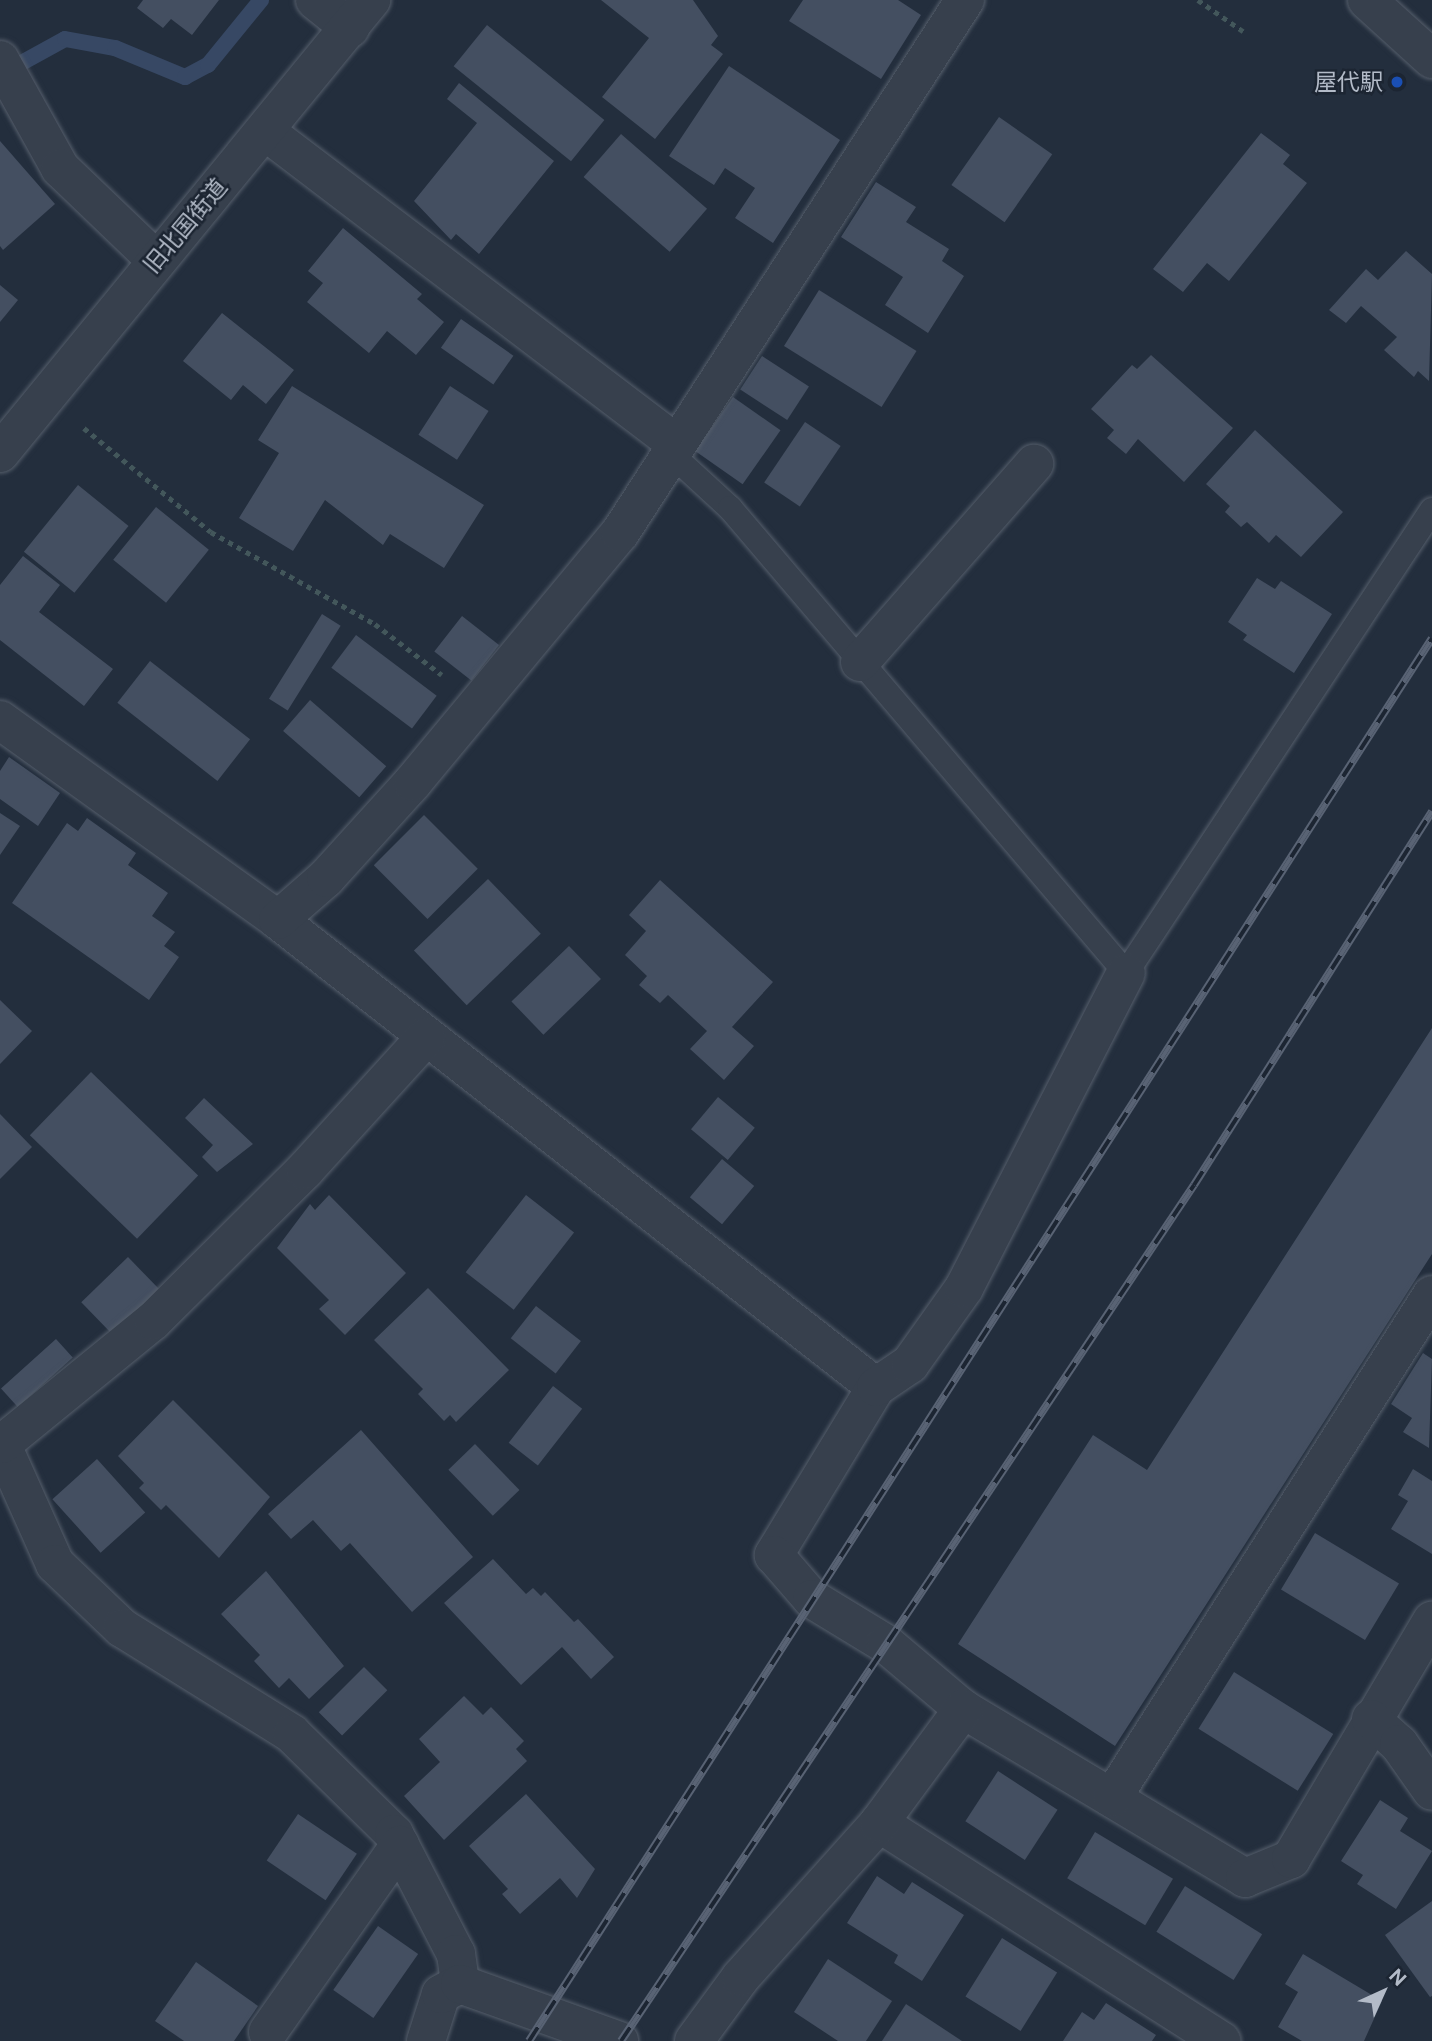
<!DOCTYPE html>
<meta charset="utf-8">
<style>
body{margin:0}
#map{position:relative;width:1432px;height:2041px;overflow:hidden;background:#232e3d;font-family:"Public Sans","Noto Sans JP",sans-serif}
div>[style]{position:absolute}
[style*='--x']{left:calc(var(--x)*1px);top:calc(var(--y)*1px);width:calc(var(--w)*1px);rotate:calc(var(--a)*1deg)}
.stream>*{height:16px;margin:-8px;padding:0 8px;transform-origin:8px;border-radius:8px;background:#374864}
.building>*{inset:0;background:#444f61;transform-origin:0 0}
.path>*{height:4.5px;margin-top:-2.25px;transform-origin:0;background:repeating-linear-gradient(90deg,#43575b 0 5px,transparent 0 10px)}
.roads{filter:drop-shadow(0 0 2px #555e6b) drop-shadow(0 0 2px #555e6b)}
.service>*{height:24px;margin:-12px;padding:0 12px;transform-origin:12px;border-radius:12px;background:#37404d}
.minor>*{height:38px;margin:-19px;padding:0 19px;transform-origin:19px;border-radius:19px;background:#37404d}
.tertiary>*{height:38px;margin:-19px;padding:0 19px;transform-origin:19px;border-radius:19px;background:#37404d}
.rail>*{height:8px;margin-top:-4px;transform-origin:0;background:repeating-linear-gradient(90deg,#1c2532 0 16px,#596374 0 32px);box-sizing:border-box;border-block:2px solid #596374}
.dots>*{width:19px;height:19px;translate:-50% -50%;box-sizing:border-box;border:4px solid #1c2532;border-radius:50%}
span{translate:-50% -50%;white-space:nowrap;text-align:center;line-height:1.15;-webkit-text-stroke:5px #1c2532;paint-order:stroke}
.poi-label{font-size:23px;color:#b3bbc8}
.right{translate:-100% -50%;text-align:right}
.street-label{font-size:23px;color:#b3bbc8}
.north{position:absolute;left:1348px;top:1957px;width:70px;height:70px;-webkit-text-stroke:5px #1c2532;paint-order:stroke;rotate:45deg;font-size:19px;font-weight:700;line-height:28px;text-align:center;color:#b3bbc8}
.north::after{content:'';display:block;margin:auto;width:24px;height:32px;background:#b3bbc8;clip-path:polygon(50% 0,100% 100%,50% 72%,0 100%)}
</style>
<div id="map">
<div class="stream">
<i style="--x:5;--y:72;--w:68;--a:-28.8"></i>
<i style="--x:65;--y:39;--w:51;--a:10.2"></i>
<i style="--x:115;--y:48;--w:76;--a:22.5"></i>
<i style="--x:185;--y:77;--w:26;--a:-28"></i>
<i style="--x:208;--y:65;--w:84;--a:-50.8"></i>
</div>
<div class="building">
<i style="clip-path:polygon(143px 0,219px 0,192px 35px,171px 19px,163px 28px,137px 8px)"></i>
<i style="clip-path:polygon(601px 0,693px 0,718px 36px,711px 45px,723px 54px,655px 139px,602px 97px,649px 38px)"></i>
<i style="clip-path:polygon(803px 0,898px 0,921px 15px,881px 79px,789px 21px)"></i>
<i style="left:487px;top:25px;width:151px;height:53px;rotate:39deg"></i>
<i style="clip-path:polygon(729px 66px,840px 140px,773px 243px,735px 218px,755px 188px,725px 168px,714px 185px,669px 156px)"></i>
<i style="clip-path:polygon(459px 83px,554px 161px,479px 254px,456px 234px,451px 240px,414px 201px,477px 123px,447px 99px)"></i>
<i style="left:999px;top:117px;width:65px;height:83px;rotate:35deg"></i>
<i style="clip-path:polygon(1261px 133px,1290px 155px,1283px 164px,1307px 183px,1229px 281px,1207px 263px,1183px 292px,1153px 269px)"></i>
<i style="left:621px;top:134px;width:114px;height:57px;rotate:41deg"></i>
<i style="clip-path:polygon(0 141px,55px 204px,3px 250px,0 246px)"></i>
<i style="clip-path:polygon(876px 182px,916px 207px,906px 222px,949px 249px,942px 261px,964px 276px,928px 333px,885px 305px,903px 277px,841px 237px)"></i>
<i style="clip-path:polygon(343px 228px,422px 294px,417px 299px,444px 322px,416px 355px,387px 331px,369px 353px,307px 302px,323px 283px,308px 271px)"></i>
<i style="clip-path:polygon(1406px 251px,1432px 274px,1429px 381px,1418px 371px,1414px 377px,1384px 350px,1397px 337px,1361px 306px,1346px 323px,1329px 310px,1366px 269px,1378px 280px)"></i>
<i style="clip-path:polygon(0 285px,18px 300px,0 322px)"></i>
<i style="left:819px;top:290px;width:115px;height:66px;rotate:32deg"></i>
<i style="clip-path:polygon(222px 313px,294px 370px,266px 404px,243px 385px,231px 400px,183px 361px)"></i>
<i style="left:461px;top:319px;width:64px;height:35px;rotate:35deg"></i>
<i style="clip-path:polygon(1151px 355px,1233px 428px,1184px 482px,1138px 439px,1126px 454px,1107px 438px,1114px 430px,1091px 409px,1132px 365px,1137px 369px)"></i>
<i style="left:762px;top:356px;width:56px;height:40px;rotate:33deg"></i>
<i style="clip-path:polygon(292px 386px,484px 505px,444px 568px,390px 534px,383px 545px,325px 500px,293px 551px,239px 518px,279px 453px,258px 440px)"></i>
<i style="left:450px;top:386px;width:46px;height:58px;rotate:33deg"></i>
<i style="left:733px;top:397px;width:58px;height:66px;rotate:35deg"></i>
<i style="left:805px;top:422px;width:43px;height:73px;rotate:34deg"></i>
<i style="clip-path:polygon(1255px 430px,1343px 512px,1301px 557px,1276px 535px,1269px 543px,1247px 522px,1241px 527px,1225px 512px,1230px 506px,1206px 484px)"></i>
<i style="left:78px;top:485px;width:65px;height:86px;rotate:39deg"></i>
<i style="left:156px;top:507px;width:68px;height:68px;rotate:39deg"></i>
<i style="clip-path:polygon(23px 556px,60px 585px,39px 612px,113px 669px,84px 706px,0 640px,0 585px)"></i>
<i style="clip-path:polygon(1257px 578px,1275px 589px,1281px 581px,1332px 614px,1294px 673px,1243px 640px,1247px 635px,1228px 622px)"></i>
<i style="left:322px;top:614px;width:22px;height:100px;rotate:32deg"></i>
<i style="left:462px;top:616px;width:47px;height:45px;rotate:38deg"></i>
<i style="left:356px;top:635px;width:101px;height:41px;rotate:37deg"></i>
<i style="left:150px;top:661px;width:127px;height:53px;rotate:38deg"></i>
<i style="left:310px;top:700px;width:101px;height:41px;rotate:41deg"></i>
<i style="clip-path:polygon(9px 757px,60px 793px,38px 826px,0 799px,0 771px)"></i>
<i style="clip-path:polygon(0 813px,20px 826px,0 855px)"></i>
<i style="left:424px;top:815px;width:76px;height:71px;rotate:45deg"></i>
<i style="clip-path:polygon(87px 818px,136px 853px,128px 865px,168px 893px,152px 916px,175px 932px,164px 946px,179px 957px,149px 1000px,12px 903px,67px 823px,78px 831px)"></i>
<i style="left:488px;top:879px;width:76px;height:103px;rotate:46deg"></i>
<i style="clip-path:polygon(660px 880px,773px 982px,732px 1027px,754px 1046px,724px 1080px,690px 1049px,707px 1031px,668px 995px,660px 1003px,639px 985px,647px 976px,625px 955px,646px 931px,629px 915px)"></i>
<i style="left:569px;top:946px;width:46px;height:80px;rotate:46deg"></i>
<i style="clip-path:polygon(0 1000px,32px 1031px,0 1064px)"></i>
<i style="clip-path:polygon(1432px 1028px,1432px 1254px,1115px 1746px,958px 1644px,1093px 1435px,1147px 1470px)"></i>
<i style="left:91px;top:1072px;width:149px;height:88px;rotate:44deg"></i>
<i style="left:718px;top:1097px;width:48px;height:42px;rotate:40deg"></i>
<i style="clip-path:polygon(204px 1098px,253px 1144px,217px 1172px,202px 1157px,213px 1145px,185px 1118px)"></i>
<i style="clip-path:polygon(0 1114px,32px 1147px,0 1179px)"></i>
<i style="left:722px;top:1159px;width:42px;height:50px;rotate:40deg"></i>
<i style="clip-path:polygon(329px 1195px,406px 1273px,345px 1335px,319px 1309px,329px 1300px,277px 1248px,310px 1204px,315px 1210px)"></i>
<i style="left:526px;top:1195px;width:61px;height:98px;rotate:38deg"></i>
<i style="left:128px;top:1257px;width:45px;height:65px;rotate:46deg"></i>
<i style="clip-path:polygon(428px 1288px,509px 1370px,456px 1422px,450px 1415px,444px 1421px,418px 1394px,423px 1389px,374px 1340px)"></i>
<i style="left:536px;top:1306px;width:57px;height:41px;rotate:38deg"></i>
<i style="left:56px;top:1339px;width:25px;height:74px;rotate:48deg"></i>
<i style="clip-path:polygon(1423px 1353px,1432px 1359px,1429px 1448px,1403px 1432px,1412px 1418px,1391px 1404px)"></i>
<i style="left:553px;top:1386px;width:37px;height:72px;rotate:38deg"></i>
<i style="clip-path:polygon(173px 1400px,270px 1497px,219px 1558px,166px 1505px,161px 1510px,139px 1488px,144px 1483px,118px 1456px)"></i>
<i style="clip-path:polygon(361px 1430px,473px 1557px,412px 1612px,350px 1543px,341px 1551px,313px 1520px,291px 1539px,268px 1514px)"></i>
<i style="left:475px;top:1444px;width:64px;height:37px;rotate:46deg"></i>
<i style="left:97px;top:1459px;width:72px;height:60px;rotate:48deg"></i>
<i style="clip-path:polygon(1413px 1469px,1432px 1481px,1432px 1554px,1391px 1529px,1408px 1501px,1398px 1495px)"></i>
<i style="left:1315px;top:1533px;width:98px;height:66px;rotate:31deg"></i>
<i style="clip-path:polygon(493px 1559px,526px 1594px,533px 1588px,541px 1596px,545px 1592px,574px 1622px,578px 1619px,614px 1657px,591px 1679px,562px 1647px,521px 1685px,444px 1603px)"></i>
<i style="clip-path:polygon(266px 1571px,344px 1666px,309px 1699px,289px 1678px,279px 1688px,254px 1661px,260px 1655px,221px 1614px)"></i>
<i style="left:364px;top:1667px;width:33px;height:64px;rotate:45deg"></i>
<i style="left:1234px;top:1672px;width:117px;height:67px;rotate:32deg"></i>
<i style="clip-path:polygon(464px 1696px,483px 1715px,491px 1707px,524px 1741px,516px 1749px,527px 1761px,444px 1840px,404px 1796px,440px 1762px,419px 1739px)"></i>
<i style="left:998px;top:1771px;width:71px;height:60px;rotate:33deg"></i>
<i style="clip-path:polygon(526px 1794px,595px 1869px,577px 1898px,560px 1878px,520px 1914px,502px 1894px,508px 1889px,469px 1846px)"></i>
<i style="clip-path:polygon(1380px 1800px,1408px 1818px,1400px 1831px,1432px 1851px,1396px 1909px,1357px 1884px,1363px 1875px,1341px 1861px)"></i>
<i style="left:298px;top:1814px;width:71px;height:56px;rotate:34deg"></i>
<i style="left:1095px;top:1832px;width:91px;height:54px;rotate:31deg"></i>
<i style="clip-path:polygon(877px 1876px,904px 1894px,912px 1882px,964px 1915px,922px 1981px,894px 1963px,898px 1955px,847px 1923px)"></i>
<i style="left:1185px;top:1886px;width:91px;height:54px;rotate:32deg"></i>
<i style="clip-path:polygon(1432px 1901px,1432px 1996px,1430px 1997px,1385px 1935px)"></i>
<i style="left:378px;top:1926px;width:49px;height:78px;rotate:35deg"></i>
<i style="left:1002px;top:1938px;width:65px;height:69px;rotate:32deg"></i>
<i style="clip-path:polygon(1303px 1954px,1382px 2001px,1364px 2041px,1302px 2041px,1278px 2027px,1298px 1992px,1285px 1984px)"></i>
<i style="clip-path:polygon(828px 1959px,892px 2001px,866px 2041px,838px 2041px,794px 2012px)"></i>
<i style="clip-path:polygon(196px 1962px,258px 2006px,234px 2041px,184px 2041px,155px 2021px)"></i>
<i style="clip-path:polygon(1106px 2003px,1156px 2035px,1152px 2041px,1063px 2041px,1082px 2012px,1094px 2020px)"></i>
<i style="clip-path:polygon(906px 2004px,962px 2041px,882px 2041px)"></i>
</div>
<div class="path">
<i style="--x:1198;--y:0;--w:55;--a:34.6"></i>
<i style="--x:84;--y:428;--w:164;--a:39.3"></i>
<i style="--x:211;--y:532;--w:188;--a:29.3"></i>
<i style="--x:375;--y:624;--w:84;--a:37.3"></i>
</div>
<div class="roads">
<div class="service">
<i style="--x:674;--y:442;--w:22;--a:72"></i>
<i style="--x:681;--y:463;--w:67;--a:42.6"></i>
<i style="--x:730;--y:508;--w:611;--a:49.58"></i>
<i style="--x:1126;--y:973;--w:555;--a:-56.54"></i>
</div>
<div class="minor">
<i style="--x:315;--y:0;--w:45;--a:38.7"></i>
<i style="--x:1367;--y:0;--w:88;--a:42.2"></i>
<i style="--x:0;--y:60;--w:124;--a:60.9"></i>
<i style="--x:60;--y:168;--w:133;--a:43.8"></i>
<i style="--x:265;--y:131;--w:514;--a:37.25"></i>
<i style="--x:860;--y:662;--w:264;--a:-48.7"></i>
<i style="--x:0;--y:720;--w:342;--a:35.7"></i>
<i style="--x:278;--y:920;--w:759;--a:37.99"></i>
<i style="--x:876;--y:1387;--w:197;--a:121.3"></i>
<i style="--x:774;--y:1555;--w:58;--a:49.2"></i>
<i style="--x:812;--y:1599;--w:87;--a:31.3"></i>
<i style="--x:886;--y:1644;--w:101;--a:40.2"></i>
<i style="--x:963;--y:1709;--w:329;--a:30.9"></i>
<i style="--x:1245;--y:1878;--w:50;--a:-22.4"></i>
<i style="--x:1291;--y:1859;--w:277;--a:-59.4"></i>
<i style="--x:278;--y:920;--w:64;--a:-41.2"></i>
<i style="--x:326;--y:878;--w:130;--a:-47.8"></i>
<i style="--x:413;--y:782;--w:324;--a:-50.3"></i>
<i style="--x:620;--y:533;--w:635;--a:-57.09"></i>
<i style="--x:876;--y:1387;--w:41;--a:-34.1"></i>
<i style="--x:910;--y:1364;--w:93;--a:-54.6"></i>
<i style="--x:964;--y:1288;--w:354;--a:-62.8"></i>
<i style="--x:0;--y:1441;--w:135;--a:65.9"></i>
<i style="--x:55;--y:1564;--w:93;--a:43.7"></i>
<i style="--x:122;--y:1628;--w:200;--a:31.9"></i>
<i style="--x:292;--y:1734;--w:143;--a:44.4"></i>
<i style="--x:394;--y:1834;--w:135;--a:62.7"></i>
<i style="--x:456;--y:1954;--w:30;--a:82"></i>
<i style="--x:2;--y:1444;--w:195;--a:-39.2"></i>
<i style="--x:153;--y:1321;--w:214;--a:-44.8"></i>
<i style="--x:305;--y:1170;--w:180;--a:-47.7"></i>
<i style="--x:1371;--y:1719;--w:38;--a:42"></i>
<i style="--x:1399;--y:1744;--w:57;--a:54.9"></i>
<i style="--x:1112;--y:1798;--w:596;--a:-57.54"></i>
<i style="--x:879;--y:1823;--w:406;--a:32.5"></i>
<i style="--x:268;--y:2032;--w:229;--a:-54.8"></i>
<i style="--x:426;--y:2041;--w:49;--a:-72.3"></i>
<i style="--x:441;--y:1994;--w:21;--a:-28"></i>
<i style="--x:460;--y:1984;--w:169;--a:19.7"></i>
<i style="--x:694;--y:2041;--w:79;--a:-53.7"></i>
<i style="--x:741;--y:1977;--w:207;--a:-48.1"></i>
<i style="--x:879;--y:1823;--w:142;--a:-53.6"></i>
</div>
<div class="tertiary">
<i style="--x:0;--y:453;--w:586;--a:-50.68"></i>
</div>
</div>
<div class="rail">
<i style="--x:529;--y:2041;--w:1668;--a:-57.23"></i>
<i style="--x:621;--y:2041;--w:1030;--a:-56.2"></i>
<i style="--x:1194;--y:1185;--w:443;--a:-57.5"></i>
</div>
<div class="dots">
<i style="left:1397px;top:82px;background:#1a4fb4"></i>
</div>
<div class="poi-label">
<span class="right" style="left:1383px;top:82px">屋代駅</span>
</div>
<div class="street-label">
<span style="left:185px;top:226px;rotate:-50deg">旧北国街道</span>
</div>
<div class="north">N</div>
</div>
